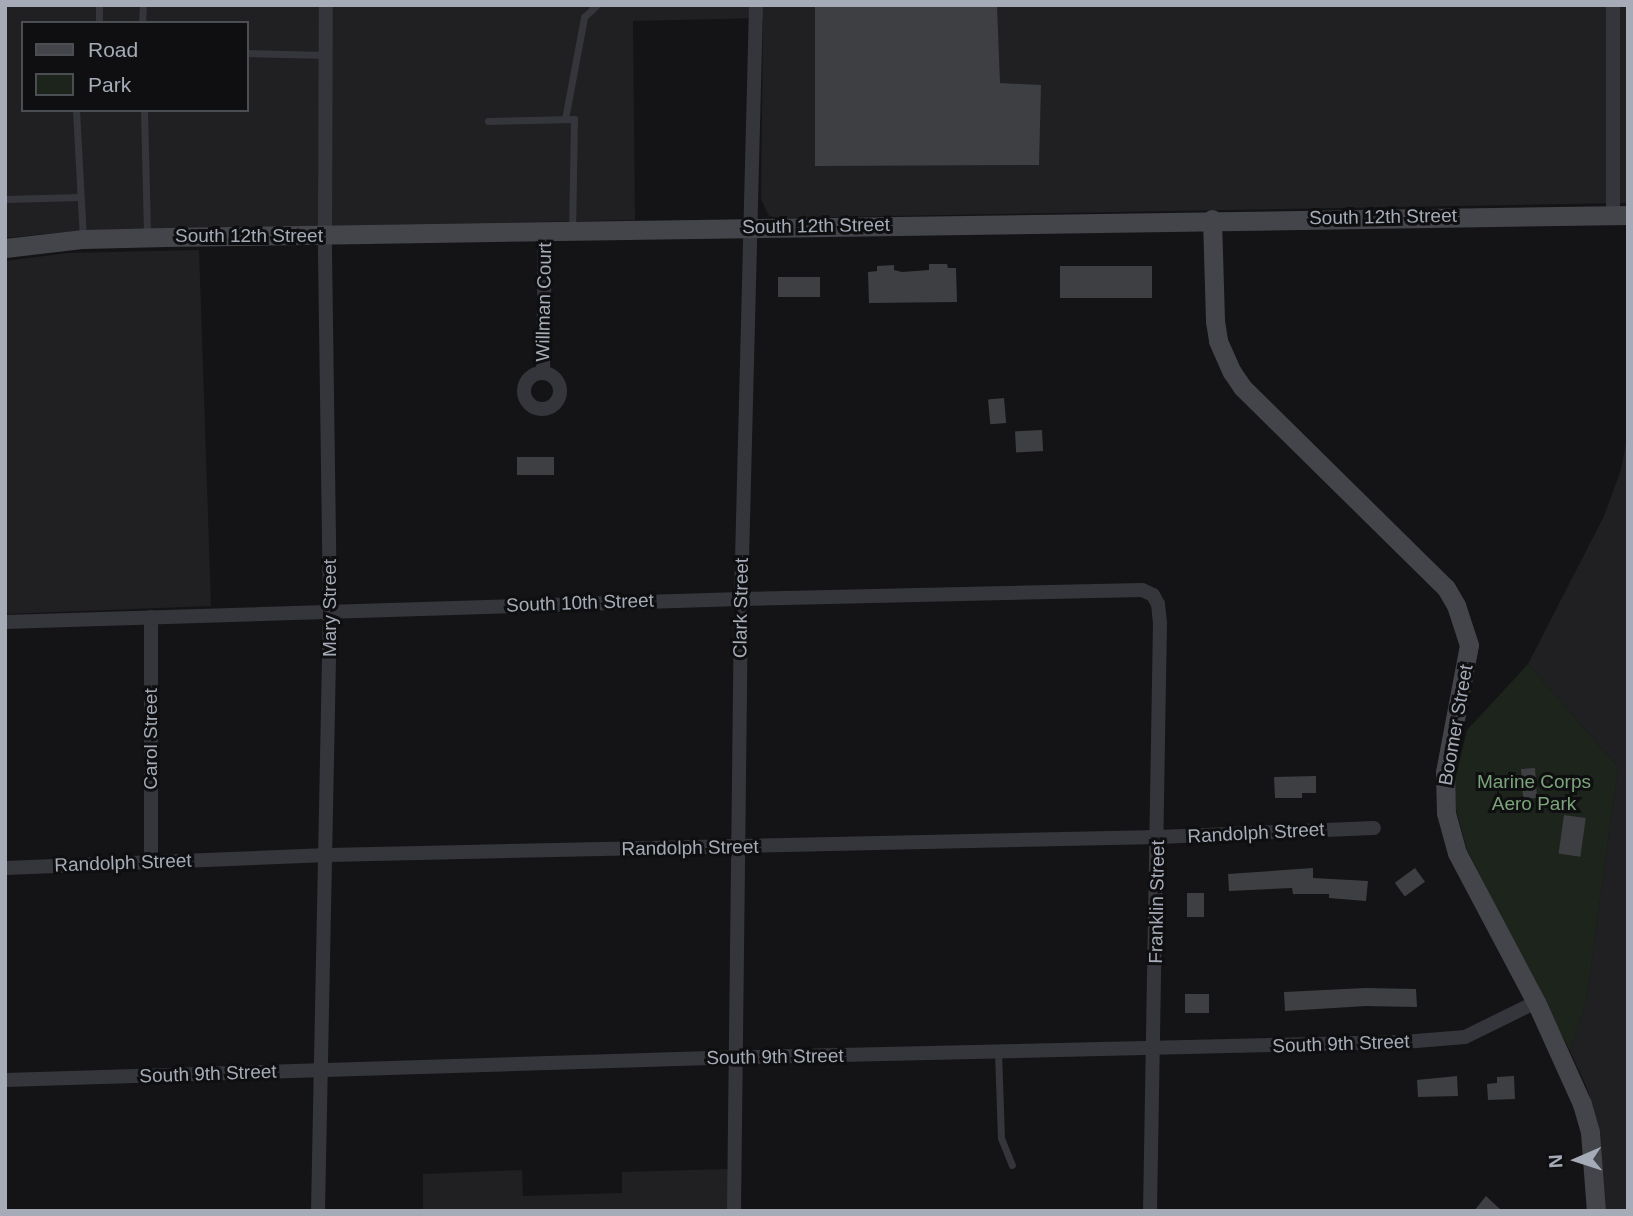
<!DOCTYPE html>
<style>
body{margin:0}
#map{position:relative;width:1633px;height:1216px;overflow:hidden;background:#141416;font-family:Helvetica,sans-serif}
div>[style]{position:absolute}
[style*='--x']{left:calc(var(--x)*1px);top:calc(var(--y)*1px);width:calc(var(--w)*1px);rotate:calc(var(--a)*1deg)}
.built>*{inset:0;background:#202023}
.green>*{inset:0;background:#1c241c}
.building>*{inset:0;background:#3e3f43;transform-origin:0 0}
.lane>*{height:7px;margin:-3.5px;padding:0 3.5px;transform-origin:3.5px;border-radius:3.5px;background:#35363b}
.street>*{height:14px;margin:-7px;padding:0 7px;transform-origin:7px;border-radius:7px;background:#35363b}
.street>.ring{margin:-7px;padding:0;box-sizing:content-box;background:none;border:14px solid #35363b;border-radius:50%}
.secondary>*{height:19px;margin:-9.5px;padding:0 9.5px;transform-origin:9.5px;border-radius:9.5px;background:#43454b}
span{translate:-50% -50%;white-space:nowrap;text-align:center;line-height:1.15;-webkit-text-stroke:6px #0f0f11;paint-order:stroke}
.street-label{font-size:19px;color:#a5acb7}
.park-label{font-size:19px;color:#7ba47a}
.frame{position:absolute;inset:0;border:7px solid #a5acb7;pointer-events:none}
.legend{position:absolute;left:21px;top:21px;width:228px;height:91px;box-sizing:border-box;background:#0f0f11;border:2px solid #4b4e53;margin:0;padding:9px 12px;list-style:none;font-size:21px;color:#a5acb7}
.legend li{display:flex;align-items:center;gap:14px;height:35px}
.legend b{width:35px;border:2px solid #4b4e53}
.north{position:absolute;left:1542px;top:1125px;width:70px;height:70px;-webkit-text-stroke:5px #0f0f11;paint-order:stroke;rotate:267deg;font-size:19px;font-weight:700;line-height:28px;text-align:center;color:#a5acb7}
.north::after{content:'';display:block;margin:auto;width:24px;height:32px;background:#a5acb7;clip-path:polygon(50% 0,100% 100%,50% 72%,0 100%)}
</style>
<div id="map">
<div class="built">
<i style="clip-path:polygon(evenodd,5px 5px,1628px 5px,1628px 203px,779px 218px,769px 216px,761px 199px,763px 18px,633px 21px,635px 220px,218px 228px,66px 232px,5px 238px,5px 5px,23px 23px,247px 23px,247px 110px,23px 110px,23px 23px)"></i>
<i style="clip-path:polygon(199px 250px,211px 606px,5px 614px,5px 261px,68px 253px)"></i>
<i style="clip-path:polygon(1628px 432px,1628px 1211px,1605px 1211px,1600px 1131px,1587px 1088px,1570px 1051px,1586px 1003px,1618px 767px,1528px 664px,1604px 516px,1621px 470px)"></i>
<i style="clip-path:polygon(728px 1169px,728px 1211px,423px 1211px,423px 1174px,522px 1170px,523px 1196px,622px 1193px,622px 1172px)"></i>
</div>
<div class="green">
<i style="clip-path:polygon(1528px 664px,1618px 767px,1586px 1003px,1570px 1051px,1467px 850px,1456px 809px,1454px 784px,1467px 730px)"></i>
</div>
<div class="building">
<i style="clip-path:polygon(815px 5px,997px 5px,1000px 83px,1041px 85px,1039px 165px,815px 166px)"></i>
<i style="clip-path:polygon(929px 264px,947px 264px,948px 268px,956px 268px,957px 302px,869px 303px,868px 272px,877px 271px,877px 266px,894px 265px,894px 270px,902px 272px,929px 270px)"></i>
<i style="left:1060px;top:266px;width:92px;height:32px"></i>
<i style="left:820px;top:277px;width:20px;height:42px;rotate:90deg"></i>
<i style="left:1004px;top:398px;width:25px;height:16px;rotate:85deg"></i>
<i style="left:1042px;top:430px;width:21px;height:27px;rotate:87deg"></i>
<i style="left:517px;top:457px;width:37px;height:18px"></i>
<i style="left:1535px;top:768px;width:30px;height:14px;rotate:86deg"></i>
<i style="clip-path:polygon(1316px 776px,1316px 793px,1302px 793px,1302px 798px,1275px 798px,1274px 777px)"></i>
<i style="left:1564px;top:815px;width:22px;height:39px;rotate:8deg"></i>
<i style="clip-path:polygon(1313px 868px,1313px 878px,1368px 881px,1366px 901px,1329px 898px,1329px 894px,1293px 894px,1292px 888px,1229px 891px,1228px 874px)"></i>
<i style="left:1415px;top:868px;width:17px;height:25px;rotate:54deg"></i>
<i style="left:1187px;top:893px;width:17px;height:24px"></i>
<i style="clip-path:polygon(1365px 988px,1416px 989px,1417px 1007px,1366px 1006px,1285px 1011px,1284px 992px)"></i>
<i style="left:1185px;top:994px;width:24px;height:19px"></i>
<i style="clip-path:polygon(1457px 1076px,1458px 1096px,1418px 1097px,1417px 1080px)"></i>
<i style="clip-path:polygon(1514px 1076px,1515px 1099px,1488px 1100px,1487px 1084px,1497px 1083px,1497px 1077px)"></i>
<i style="clip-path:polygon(1486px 1196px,1502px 1211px,1474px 1211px)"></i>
</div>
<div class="lane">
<i style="--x:99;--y:23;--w:18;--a:-90"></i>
<i style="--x:142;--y:23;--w:18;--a:-87"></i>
<i style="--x:247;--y:53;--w:78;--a:1.5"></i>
<i style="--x:76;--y:110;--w:129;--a:86.9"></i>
<i style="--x:144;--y:110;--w:127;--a:88.6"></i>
<i style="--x:565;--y:119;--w:104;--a:-79.4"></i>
<i style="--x:584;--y:17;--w:18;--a:-43"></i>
<i style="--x:488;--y:121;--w:86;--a:-1.3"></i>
<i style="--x:574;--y:119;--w:111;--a:91"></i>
<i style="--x:5;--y:199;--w:75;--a:-1.5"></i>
<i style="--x:998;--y:1052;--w:86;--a:88"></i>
<i style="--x:1001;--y:1138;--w:29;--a:68"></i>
</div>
<div class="street">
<i style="--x:1613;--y:215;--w:210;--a:-90"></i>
<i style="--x:543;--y:373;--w:141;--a:-89.2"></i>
<i class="ring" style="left:524px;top:373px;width:22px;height:22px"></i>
<i style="--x:151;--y:617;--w:245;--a:90"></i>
<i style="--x:5;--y:622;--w:736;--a:-1.79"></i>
<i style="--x:741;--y:599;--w:401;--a:-1.3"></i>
<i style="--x:1142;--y:590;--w:12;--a:24"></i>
<i style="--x:1153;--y:595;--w:10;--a:61"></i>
<i style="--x:1158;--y:604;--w:18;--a:84"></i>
<i style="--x:1160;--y:622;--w:589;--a:90.97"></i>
<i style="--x:5;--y:868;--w:323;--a:-2.3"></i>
<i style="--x:328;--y:855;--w:830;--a:-1.24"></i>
<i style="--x:1158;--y:837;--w:216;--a:-2.4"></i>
<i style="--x:5;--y:1080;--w:706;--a:-1.78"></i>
<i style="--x:711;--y:1058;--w:693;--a:-1.32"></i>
<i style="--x:1404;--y:1042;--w:61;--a:-4.7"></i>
<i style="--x:1465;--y:1037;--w:79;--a:-26.2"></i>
<i style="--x:318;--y:1211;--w:601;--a:-88.86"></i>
<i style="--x:330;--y:610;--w:374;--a:-90.8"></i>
<i style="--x:325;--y:236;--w:231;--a:-89.8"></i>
<i style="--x:734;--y:1211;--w:612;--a:-89.34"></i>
<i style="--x:741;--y:599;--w:594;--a:-88.55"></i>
</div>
<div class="secondary">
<i style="--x:1212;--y:219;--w:102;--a:88.3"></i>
<i style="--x:1215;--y:321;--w:20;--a:81"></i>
<i style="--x:1218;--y:341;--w:34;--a:66"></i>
<i style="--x:1232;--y:372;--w:18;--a:56"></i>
<i style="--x:1242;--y:387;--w:286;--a:44.6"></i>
<i style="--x:1446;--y:588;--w:20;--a:60"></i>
<i style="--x:1456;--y:605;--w:42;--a:72"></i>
<i style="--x:1469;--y:645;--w:129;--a:100.7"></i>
<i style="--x:1445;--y:772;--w:41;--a:88.6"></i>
<i style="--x:1446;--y:813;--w:41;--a:74.6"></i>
<i style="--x:1457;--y:853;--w:169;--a:62.1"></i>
<i style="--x:1536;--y:1002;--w:112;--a:65.7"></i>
<i style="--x:1582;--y:1104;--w:29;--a:74"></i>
<i style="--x:1590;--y:1132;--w:79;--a:85.7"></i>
<i style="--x:5;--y:248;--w:79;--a:-6.6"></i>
<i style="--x:83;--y:239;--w:83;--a:-1.4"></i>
<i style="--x:166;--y:237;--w:1462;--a:-0.86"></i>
</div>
<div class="street-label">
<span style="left:1383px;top:217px;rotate:-1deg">South 12th Street</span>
<span style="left:816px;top:226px;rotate:-1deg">South 12th Street</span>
<span style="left:249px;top:236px">South 12th Street</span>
<span style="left:544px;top:302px;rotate:-89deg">Willman Court</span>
<span style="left:580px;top:603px;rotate:-2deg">South 10th Street</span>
<span style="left:330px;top:608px;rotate:-90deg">Mary Street</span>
<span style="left:741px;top:608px;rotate:-89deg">Clark Street</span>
<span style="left:1456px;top:725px;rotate:-80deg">Boomer Street</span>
<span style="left:151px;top:739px;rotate:-90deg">Carol Street</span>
<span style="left:1256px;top:833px;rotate:-3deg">Randolph Street</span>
<span style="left:690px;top:848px;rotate:-1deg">Randolph Street</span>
<span style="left:123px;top:863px;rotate:-2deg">Randolph Street</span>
<span style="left:1157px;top:902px;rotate:-89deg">Franklin Street</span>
<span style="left:1341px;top:1044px;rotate:-2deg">South 9th Street</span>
<span style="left:775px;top:1057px;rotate:-1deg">South 9th Street</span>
<span style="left:208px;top:1074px;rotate:-2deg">South 9th Street</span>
</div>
<div class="park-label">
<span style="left:1534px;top:793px">Marine Corps<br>Aero Park</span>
</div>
<div class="frame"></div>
<ul class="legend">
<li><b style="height:9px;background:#43454b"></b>Road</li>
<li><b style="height:19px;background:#1c241c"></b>Park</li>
</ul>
<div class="north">N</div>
</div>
